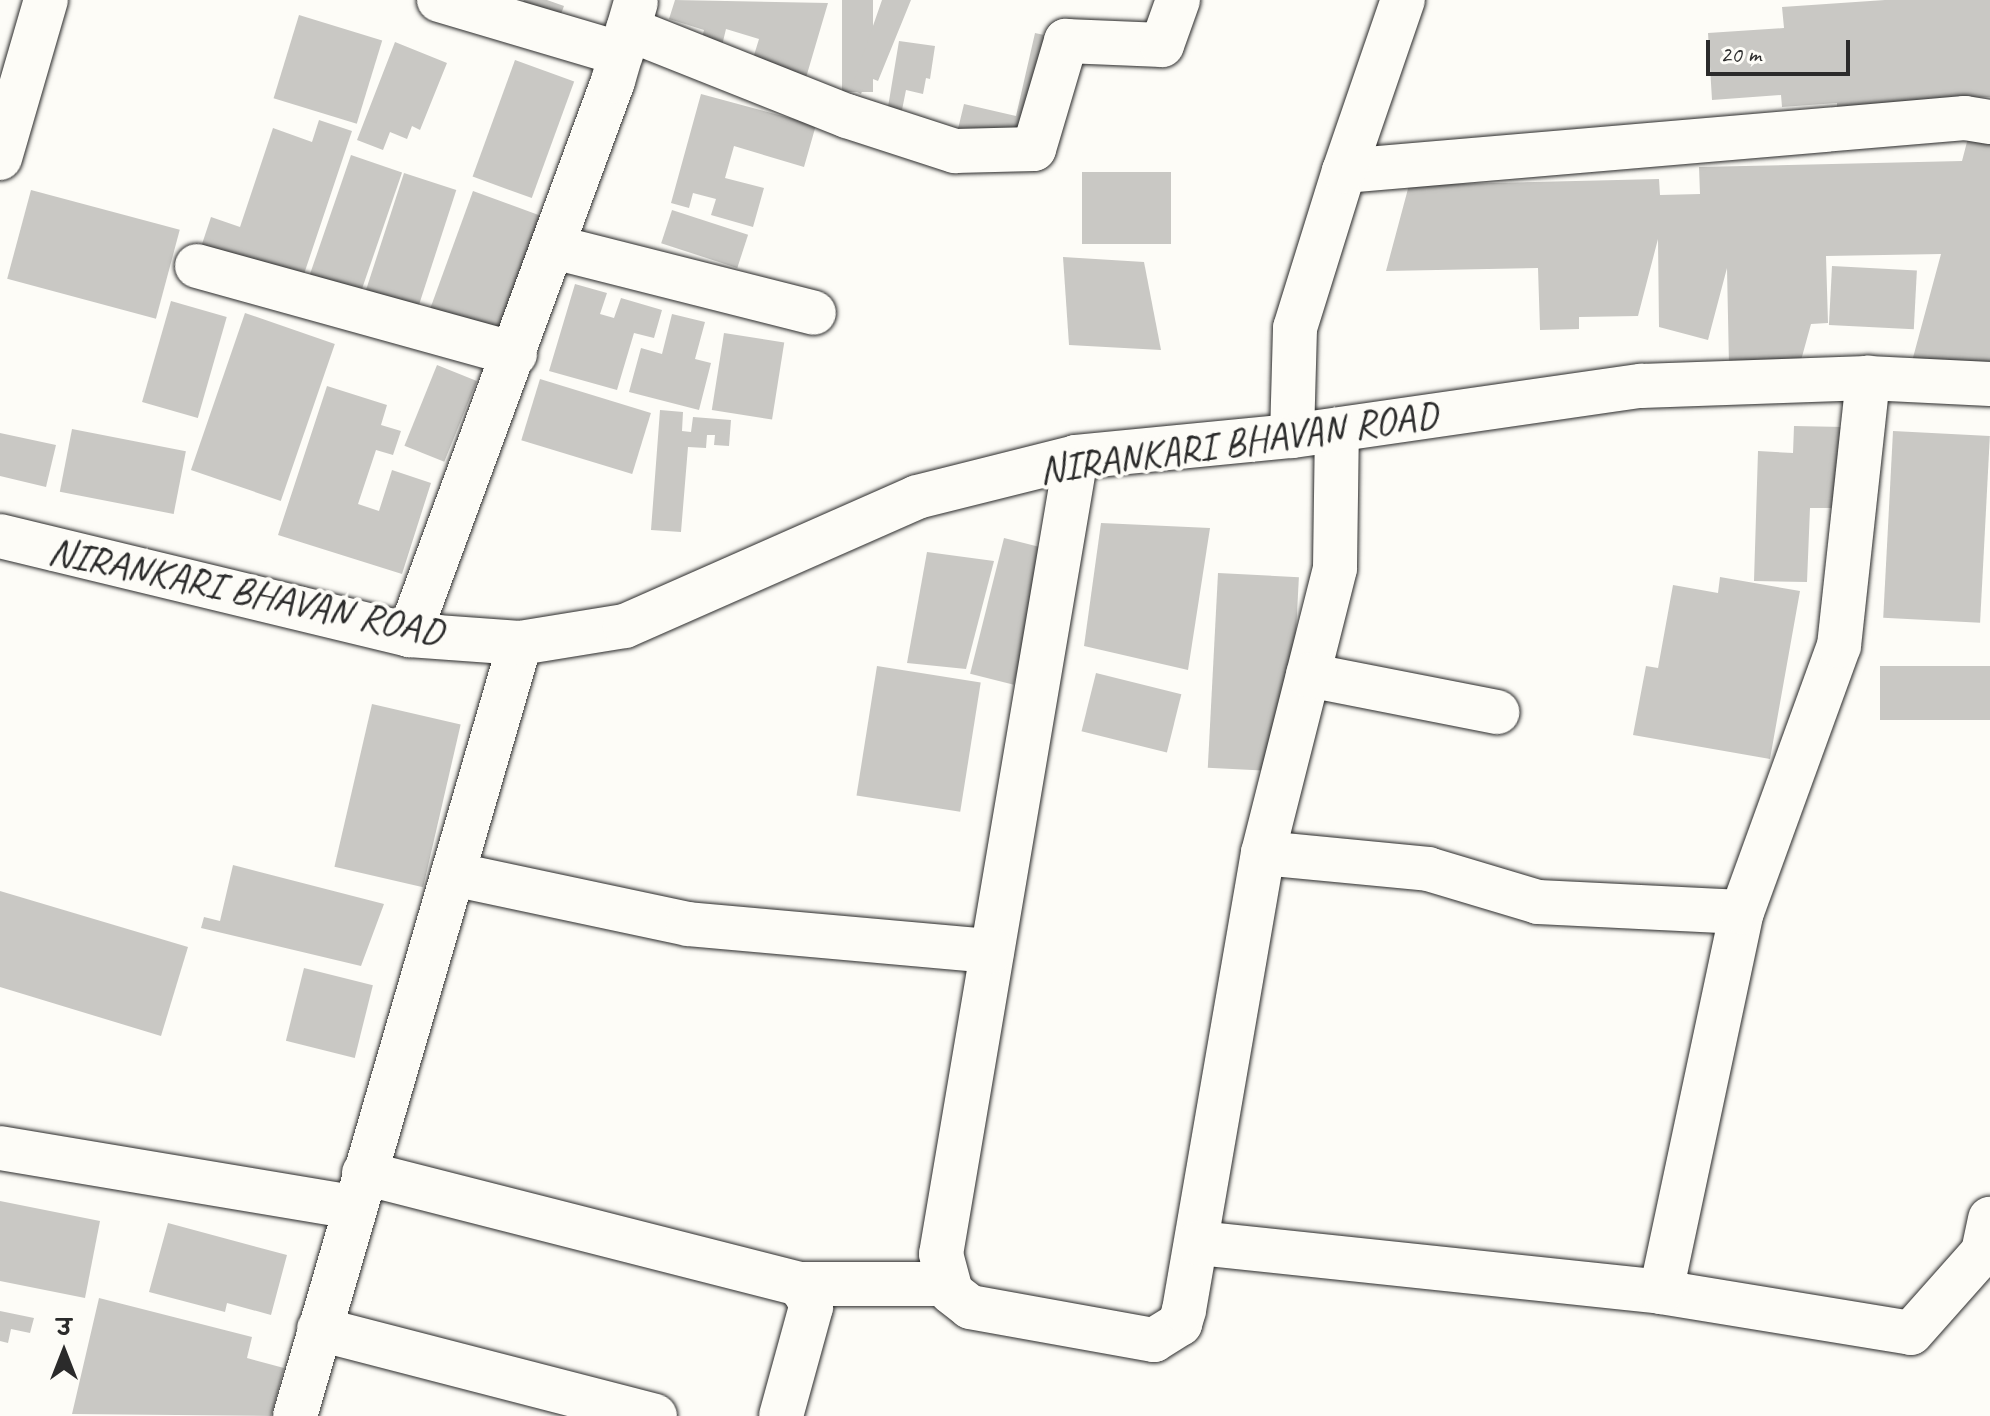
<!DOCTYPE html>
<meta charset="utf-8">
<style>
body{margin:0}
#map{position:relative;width:1990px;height:1416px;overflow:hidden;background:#fdfcf7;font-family:Caveat,"Playpen Sans Deva",sans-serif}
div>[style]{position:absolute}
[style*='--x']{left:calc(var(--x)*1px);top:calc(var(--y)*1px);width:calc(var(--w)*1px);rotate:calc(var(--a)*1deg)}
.building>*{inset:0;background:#c9c8c4;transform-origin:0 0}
.roads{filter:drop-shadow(0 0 2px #2b2b2b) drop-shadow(0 0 2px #2b2b2b)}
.street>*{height:44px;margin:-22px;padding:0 22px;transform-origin:22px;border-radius:22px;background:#fdfcf7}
.secondary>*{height:44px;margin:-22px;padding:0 22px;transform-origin:22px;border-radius:22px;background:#fdfcf7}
span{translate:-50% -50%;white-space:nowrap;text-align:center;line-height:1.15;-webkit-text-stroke:8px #fdfcf7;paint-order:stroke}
.street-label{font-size:40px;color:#2b2b2b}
.north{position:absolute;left:24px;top:1312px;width:80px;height:80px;-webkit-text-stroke:6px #fdfcf7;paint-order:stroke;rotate:0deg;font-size:22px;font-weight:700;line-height:32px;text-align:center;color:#2b2b2b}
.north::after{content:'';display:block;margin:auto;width:28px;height:36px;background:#2b2b2b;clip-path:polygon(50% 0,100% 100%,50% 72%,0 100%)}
.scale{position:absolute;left:1706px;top:40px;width:144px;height:36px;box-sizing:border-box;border:4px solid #2b2b2b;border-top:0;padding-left:10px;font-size:24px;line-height:28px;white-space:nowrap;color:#2b2b2b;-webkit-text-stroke:6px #fdfcf7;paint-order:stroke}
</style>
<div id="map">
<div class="building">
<i style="clip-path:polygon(524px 0,547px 0,564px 6px,557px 25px,520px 11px)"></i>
<i style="clip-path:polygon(675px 0,828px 3px,805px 81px,751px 65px,759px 39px,726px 29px,719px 58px,698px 53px,704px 30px,669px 19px)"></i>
<i style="left:842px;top:0;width:31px;height:92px"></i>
<i style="clip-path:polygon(882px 0,911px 0,878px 81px,868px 77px,861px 94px,851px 89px)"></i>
<i style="clip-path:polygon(1885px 0,1990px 0,1990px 97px,1837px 107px,1837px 103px,1782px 107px,1781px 95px,1712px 100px,1708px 33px,1784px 28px,1782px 7px)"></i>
<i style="left:299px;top:15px;width:87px;height:87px;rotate:17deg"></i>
<i style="clip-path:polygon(1035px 33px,1058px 38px,1033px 146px,958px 129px,964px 104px,1016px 116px)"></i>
<i style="clip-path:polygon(899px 41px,935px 46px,930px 79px,926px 78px,923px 94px,906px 90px,901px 115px,887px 113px)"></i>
<i style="clip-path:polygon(395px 42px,447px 63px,420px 130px,412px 126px,407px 139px,390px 132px,383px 150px,357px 140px)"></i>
<i style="left:515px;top:60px;width:63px;height:124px;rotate:20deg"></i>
<i style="clip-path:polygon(701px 94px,816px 125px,804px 167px,734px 146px,725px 178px,764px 188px,753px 227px,711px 215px,716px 199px,693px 193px,689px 208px,671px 203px)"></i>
<i style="clip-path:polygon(319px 120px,352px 131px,299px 289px,198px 256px,211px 217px,240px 227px,273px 128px,312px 142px)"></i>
<i style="clip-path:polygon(1968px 138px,1990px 144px,1990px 363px,1911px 365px,1941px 254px,1826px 256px,1828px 323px,1811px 324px,1800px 364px,1729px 366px,1727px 268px,1708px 340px,1659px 327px,1658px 239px,1638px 316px,1579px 317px,1579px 329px,1540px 330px,1538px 268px,1386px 271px,1409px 185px,1659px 179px,1660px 195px,1700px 194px,1699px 167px,1962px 161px)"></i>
<i style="left:351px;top:155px;width:54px;height:137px;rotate:19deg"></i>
<i style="left:1082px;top:172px;width:89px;height:72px"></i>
<i style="left:404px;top:173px;width:55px;height:133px;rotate:18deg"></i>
<i style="left:31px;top:190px;width:154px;height:92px;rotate:15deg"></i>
<i style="left:473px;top:191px;width:72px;height:134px;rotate:20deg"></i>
<i style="left:672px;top:210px;width:80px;height:35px;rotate:18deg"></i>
<i style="clip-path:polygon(1063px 257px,1144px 262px,1161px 350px,1069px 345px)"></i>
<i style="left:1832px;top:266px;width:85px;height:59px;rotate:3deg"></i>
<i style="clip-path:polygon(575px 284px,607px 293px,600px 314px,614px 318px,621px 298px,662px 310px,654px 338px,634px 333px,617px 390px,549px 371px)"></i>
<i style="left:171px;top:301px;width:58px;height:105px;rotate:16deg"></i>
<i style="left:245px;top:313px;width:95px;height:166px;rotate:19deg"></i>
<i style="clip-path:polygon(672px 314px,705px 322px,695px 359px,711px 363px,699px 410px,629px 392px,641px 348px,662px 354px)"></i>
<i style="left:724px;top:333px;width:61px;height:78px;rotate:9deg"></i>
<i style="left:437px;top:365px;width:43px;height:87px;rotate:22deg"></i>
<i style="left:540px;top:379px;width:116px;height:64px;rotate:17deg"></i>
<i style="clip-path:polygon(327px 386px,387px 405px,381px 425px,401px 431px,393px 455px,376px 450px,358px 504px,379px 511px,392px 470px,431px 483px,402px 574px,278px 535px)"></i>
<i style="clip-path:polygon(660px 410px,683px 412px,682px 431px,691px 432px,693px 417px,731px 420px,729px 446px,714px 445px,715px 435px,707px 435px,706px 448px,688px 447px,681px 532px,651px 530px)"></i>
<i style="clip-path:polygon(1794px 426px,1844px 427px,1841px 508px,1810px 508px,1807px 582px,1754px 581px,1758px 451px,1793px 453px)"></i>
<i style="left:72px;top:429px;width:116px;height:64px;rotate:11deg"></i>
<i style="left:1893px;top:431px;width:97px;height:187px;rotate:3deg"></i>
<i style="clip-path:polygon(0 433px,56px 445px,46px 487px,0 476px)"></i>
<i style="clip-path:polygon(1101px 523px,1210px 528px,1188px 670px,1084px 646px)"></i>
<i style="left:1004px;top:538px;width:45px;height:140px;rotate:14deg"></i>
<i style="clip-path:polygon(927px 552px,994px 561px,966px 669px,907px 663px)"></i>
<i style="left:1218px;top:573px;width:81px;height:195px;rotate:3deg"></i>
<i style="clip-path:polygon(1720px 577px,1800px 591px,1770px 759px,1633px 735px,1646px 666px,1658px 668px,1673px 585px,1718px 593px)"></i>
<i style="left:877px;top:666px;width:105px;height:131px;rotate:9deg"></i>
<i style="left:1990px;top:666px;width:54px;height:110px;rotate:90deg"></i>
<i style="left:1096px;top:673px;width:88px;height:60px;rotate:14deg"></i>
<i style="left:372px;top:704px;width:91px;height:167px;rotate:13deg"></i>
<i style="clip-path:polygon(233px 865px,384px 904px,361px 966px,201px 928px,204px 917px,220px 921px)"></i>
<i style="clip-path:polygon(0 891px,188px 947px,161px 1036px,0 987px)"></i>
<i style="left:304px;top:968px;width:71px;height:75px;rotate:14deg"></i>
<i style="clip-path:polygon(0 1201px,100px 1221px,85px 1298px,0 1281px)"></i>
<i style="clip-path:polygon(168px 1223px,287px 1255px,271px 1315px,227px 1303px,225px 1312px,149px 1292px)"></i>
<i style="clip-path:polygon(99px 1298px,252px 1337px,247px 1358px,284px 1368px,271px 1416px,72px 1414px)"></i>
<i style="clip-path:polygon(0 1311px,34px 1318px,30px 1333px,11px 1329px,8px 1343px,0 1341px)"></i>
</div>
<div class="roads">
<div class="street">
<i style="--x:439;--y:0;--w:190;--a:16.5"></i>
<i style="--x:628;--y:29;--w:236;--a:21.7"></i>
<i style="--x:847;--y:116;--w:114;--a:18"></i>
<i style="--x:955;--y:151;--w:79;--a:-1.5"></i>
<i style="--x:1034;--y:149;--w:113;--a:-73.5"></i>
<i style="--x:1066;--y:41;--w:96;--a:2.4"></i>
<i style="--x:1162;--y:45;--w:48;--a:-70.4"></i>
<i style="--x:0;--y:158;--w:165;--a:-73.8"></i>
<i style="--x:1344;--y:171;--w:623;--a:-4.88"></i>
<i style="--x:1965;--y:118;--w:25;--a:9"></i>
<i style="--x:554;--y:247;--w:268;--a:14.2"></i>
<i style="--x:197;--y:266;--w:330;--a:15.5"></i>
<i style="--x:1292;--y:436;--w:108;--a:-88.4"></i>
<i style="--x:1295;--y:328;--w:164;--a:-72.7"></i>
<i style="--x:1344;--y:171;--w:181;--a:-71"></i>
<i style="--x:1076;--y:457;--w:808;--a:99.61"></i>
<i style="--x:941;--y:1254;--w:39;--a:75"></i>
<i style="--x:951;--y:1292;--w:24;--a:38"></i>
<i style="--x:970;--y:1307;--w:187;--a:10.2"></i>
<i style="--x:1154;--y:1340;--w:31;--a:-32"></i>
<i style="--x:1180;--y:1324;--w:15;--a:-74"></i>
<i style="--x:1184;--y:1310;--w:464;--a:-80.2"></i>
<i style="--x:1263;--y:853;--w:294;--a:-75.8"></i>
<i style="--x:1335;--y:568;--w:138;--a:-89.2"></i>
<i style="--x:409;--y:635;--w:590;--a:-69.78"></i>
<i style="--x:613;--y:81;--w:82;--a:-73.8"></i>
<i style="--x:1308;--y:675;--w:193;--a:11.1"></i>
<i style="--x:1263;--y:853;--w:166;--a:5.5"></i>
<i style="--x:1428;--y:869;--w:115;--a:16.7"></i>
<i style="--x:1538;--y:902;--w:204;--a:2.8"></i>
<i style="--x:453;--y:874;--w:240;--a:12"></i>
<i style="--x:688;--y:924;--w:305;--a:5.1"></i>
<i style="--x:0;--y:1148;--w:359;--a:9.5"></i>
<i style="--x:364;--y:1173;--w:448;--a:14.3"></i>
<i style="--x:798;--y:1284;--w:14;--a:51"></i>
<i style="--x:807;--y:1295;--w:13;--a:72"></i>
<i style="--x:811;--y:1307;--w:113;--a:105.4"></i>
<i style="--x:1198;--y:1243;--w:466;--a:6"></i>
<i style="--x:1661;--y:1292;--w:253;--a:9.3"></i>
<i style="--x:1911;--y:1333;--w:108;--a:-48.4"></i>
<i style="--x:1983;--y:1252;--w:34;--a:-78"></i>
<i style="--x:798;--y:1284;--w:150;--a:0"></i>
<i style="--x:1661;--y:1292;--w:389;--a:-78"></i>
<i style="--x:1742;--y:912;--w:283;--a:-70"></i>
<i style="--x:1839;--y:646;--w:270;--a:-83.8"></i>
<i style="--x:319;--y:1329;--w:347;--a:14.5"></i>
<i style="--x:295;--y:1416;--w:805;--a:-73.77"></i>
</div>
<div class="secondary">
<i style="--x:0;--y:536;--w:421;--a:13.6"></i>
<i style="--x:409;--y:635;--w:111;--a:4.1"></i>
<i style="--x:520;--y:643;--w:106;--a:-9.2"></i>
<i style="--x:625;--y:626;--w:319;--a:-23.8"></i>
<i style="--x:917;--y:497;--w:164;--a:-14.1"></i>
<i style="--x:1076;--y:457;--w:217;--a:-5.6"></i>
<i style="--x:1292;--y:436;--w:353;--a:-8.2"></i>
<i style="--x:1641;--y:386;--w:227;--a:-2"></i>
<i style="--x:1868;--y:378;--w:122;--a:2.8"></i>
</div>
</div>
<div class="street-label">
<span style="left:1238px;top:442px;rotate:-8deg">NIRANKARI BHAVAN ROAD</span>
<span style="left:246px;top:591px;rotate:12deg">NIRANKARI BHAVAN ROAD</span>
</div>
<div class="north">उ</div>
<div class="scale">20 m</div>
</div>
